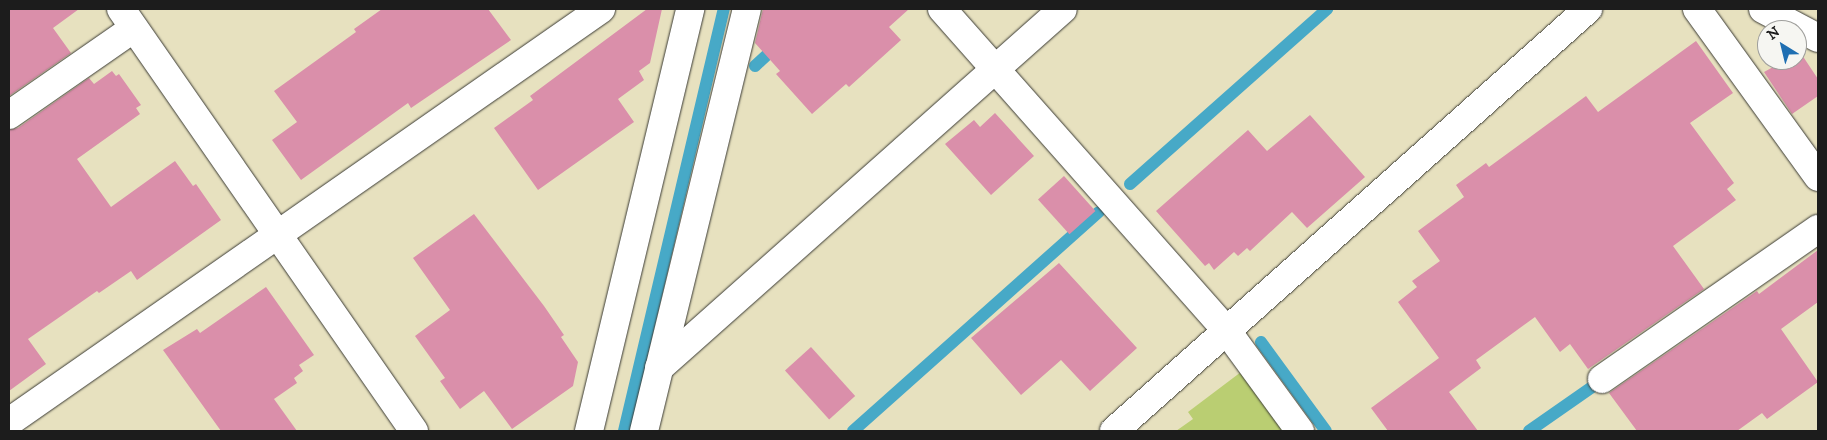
<!DOCTYPE html>
<style>
body{margin:0}
#map{position:relative;width:1827px;height:440px;overflow:hidden;background:#e7e1bf;font-family:"IM FELL DW Pica",serif}
div>[style]{position:absolute}
[style*='--x']{left:calc(var(--x)*1px);top:calc(var(--y)*1px);width:calc(var(--w)*1px);rotate:calc(var(--a)*1deg)}
.green>*{inset:0;background:#bace72}
.stream>*{height:12px;margin:-6px;padding:0 6px;transform-origin:6px;border-radius:6px;background:#47a9c7}
.building>*{inset:0;background:#da8faa;transform-origin:0 0}
.roads{filter:drop-shadow(0 0 1px #3a3a34) drop-shadow(0 0 1px #3a3a34)}
.minor>*{height:28px;margin:-14px;padding:0 14px;transform-origin:14px;border-radius:14px;background:#fff}
.tertiary>*{height:28px;margin:-14px;padding:0 14px;transform-origin:14px;border-radius:14px;background:#fff}
span{translate:-50% -50%;white-space:nowrap;text-align:center;line-height:1.15;-webkit-text-stroke:5px #f6f6f2;paint-order:stroke}
.frame{position:absolute;inset:0;border:10px solid #1c1c1c;pointer-events:none}
.north{position:absolute;left:1757px;top:20px;width:50px;height:50px;box-sizing:border-box;background:#f6f6f2;border:1px solid #9f9f9c;border-radius:50%;rotate:324deg;font-size:14px;font-weight:700;line-height:20px;text-align:center;color:#1c1c1c}
.north::after{content:'';display:block;margin:auto;width:18px;height:22px;background:#1f6fb2;clip-path:polygon(50% 0,100% 100%,50% 72%,0 100%)}
</style>
<div id="map">
<div class="green">
<i style="clip-path:polygon(1241px 372px,1285px 431px,1176px 431px,1193px 419px,1188px 412px)"></i>
</div>
<div class="stream">
<i style="--x:755;--y:66;--w:33;--a:-43"></i>
<i style="--x:1130;--y:184;--w:264;--a:-41.6"></i>
<i style="--x:1261;--y:342;--w:110;--a:53.9"></i>
<i style="--x:624;--y:431;--w:434;--a:-76.7"></i>
<i style="--x:853;--y:431;--w:329;--a:-41.7"></i>
<i style="--x:1529;--y:431;--w:80;--a:-34.9"></i>
</div>
<div class="building">
<i style="clip-path:polygon(9px 9px,79px 9px,53px 28px,71px 53px,9px 96px)"></i>
<i style="clip-path:polygon(382px 9px,488px 9px,511px 40px,411px 108px,408px 103px,301px 180px,272px 140px,297px 122px,274px 91px,356px 32px,354px 29px)"></i>
<i style="clip-path:polygon(647px 9px,662px 9px,650px 63px,639px 71px,644px 80px,618px 99px,634px 122px,538px 190px,494px 128px,533px 100px,530px 96px)"></i>
<i style="clip-path:polygon(763px 9px,909px 9px,889px 27px,901px 40px,849px 87px,846px 84px,812px 114px,776px 74px,780px 71px,755px 43px)"></i>
<i style="clip-path:polygon(1696px 41px,1733px 93px,1690px 123px,1734px 183px,1727px 189px,1736px 200px,1673px 246px,1704px 289px,1588px 369px,1570px 344px,1560px 352px,1535px 317px,1476px 360px,1481px 368px,1449px 392px,1478px 431px,1388px 431px,1371px 408px,1439px 358px,1398px 302px,1417px 287px,1412px 281px,1440px 261px,1418px 231px,1464px 197px,1456px 185px,1486px 163px,1489px 167px,1586px 96px,1598px 112px)"></i>
<i style="clip-path:polygon(1800px 52px,1818px 79px,1818px 96px,1792px 114px,1764px 72px,1786px 60px,1797px 60px,1797px 54px)"></i>
<i style="clip-path:polygon(112px 71px,116px 76px,119px 74px,141px 105px,136px 108px,140px 114px,77px 159px,111px 207px,175px 161px,193px 186px,196px 184px,221px 220px,137px 280px,131px 271px,99px 293px,97px 291px,28px 339px,46px 364px,9px 391px,9px 130px,18px 128px,89px 78px,94px 84px)"></i>
<i style="clip-path:polygon(995px 113px,1034px 156px,991px 195px,945px 144px,974px 120px,980px 127px)"></i>
<i style="clip-path:polygon(1310px 115px,1365px 177px,1307px 228px,1292px 212px,1250px 251px,1247px 248px,1238px 256px,1234px 252px,1214px 270px,1209px 263px,1205px 266px,1156px 211px,1248px 130px,1267px 151px)"></i>
<i style="left:1064px;top:176px;width:47px;height:35px;rotate:48deg"></i>
<i style="clip-path:polygon(474px 214px,544px 306px,564px 335px,561px 337px,578px 362px,573px 386px,512px 429px,484px 391px,460px 409px,440px 381px,445px 378px,415px 336px,450px 310px,413px 258px)"></i>
<i style="clip-path:polygon(1818px 250px,1818px 302px,1781px 329px,1818px 382px,1767px 419px,1762px 413px,1737px 431px,1637px 431px,1609px 393px,1757px 291px,1759px 294px)"></i>
<i style="clip-path:polygon(1059px 263px,1137px 348px,1090px 391px,1061px 360px,1021px 395px,971px 338px)"></i>
<i style="clip-path:polygon(266px 287px,314px 355px,299px 365px,303px 371px,294px 378px,297px 383px,274px 399px,297px 431px,221px 431px,163px 350px,197px 329px,200px 333px)"></i>
<i style="left:811px;top:347px;width:66px;height:35px;rotate:48deg"></i>
</div>
<div class="roads">
<div class="minor">
<i style="--x:942;--y:9;--w:430;--a:48.5"></i>
<i style="--x:1227;--y:331;--w:124;--a:53.9"></i>
<i style="--x:1697;--y:9;--w:207;--a:54.2"></i>
<i style="--x:1763;--y:9;--w:62;--a:27.8"></i>
<i style="--x:9;--y:115;--w:152;--a:-34.8"></i>
<i style="--x:659;--y:368;--w:540;--a:-41.62"></i>
<i style="--x:1602;--y:379;--w:263;--a:-34.8"></i>
<i style="--x:9;--y:422;--w:722;--a:-34.9"></i>
<i style="--x:589;--y:431;--w:434;--a:-76.5"></i>
<i style="--x:644;--y:431;--w:434;--a:-76.3"></i>
<i style="--x:1114;--y:431;--w:635;--a:-41.68"></i>
</div>
<div class="tertiary">
<i style="--x:121;--y:9;--w:514;--a:55.23"></i>
</div>
</div>
<div class="frame"></div>
<div class="north">N</div>
</div>
